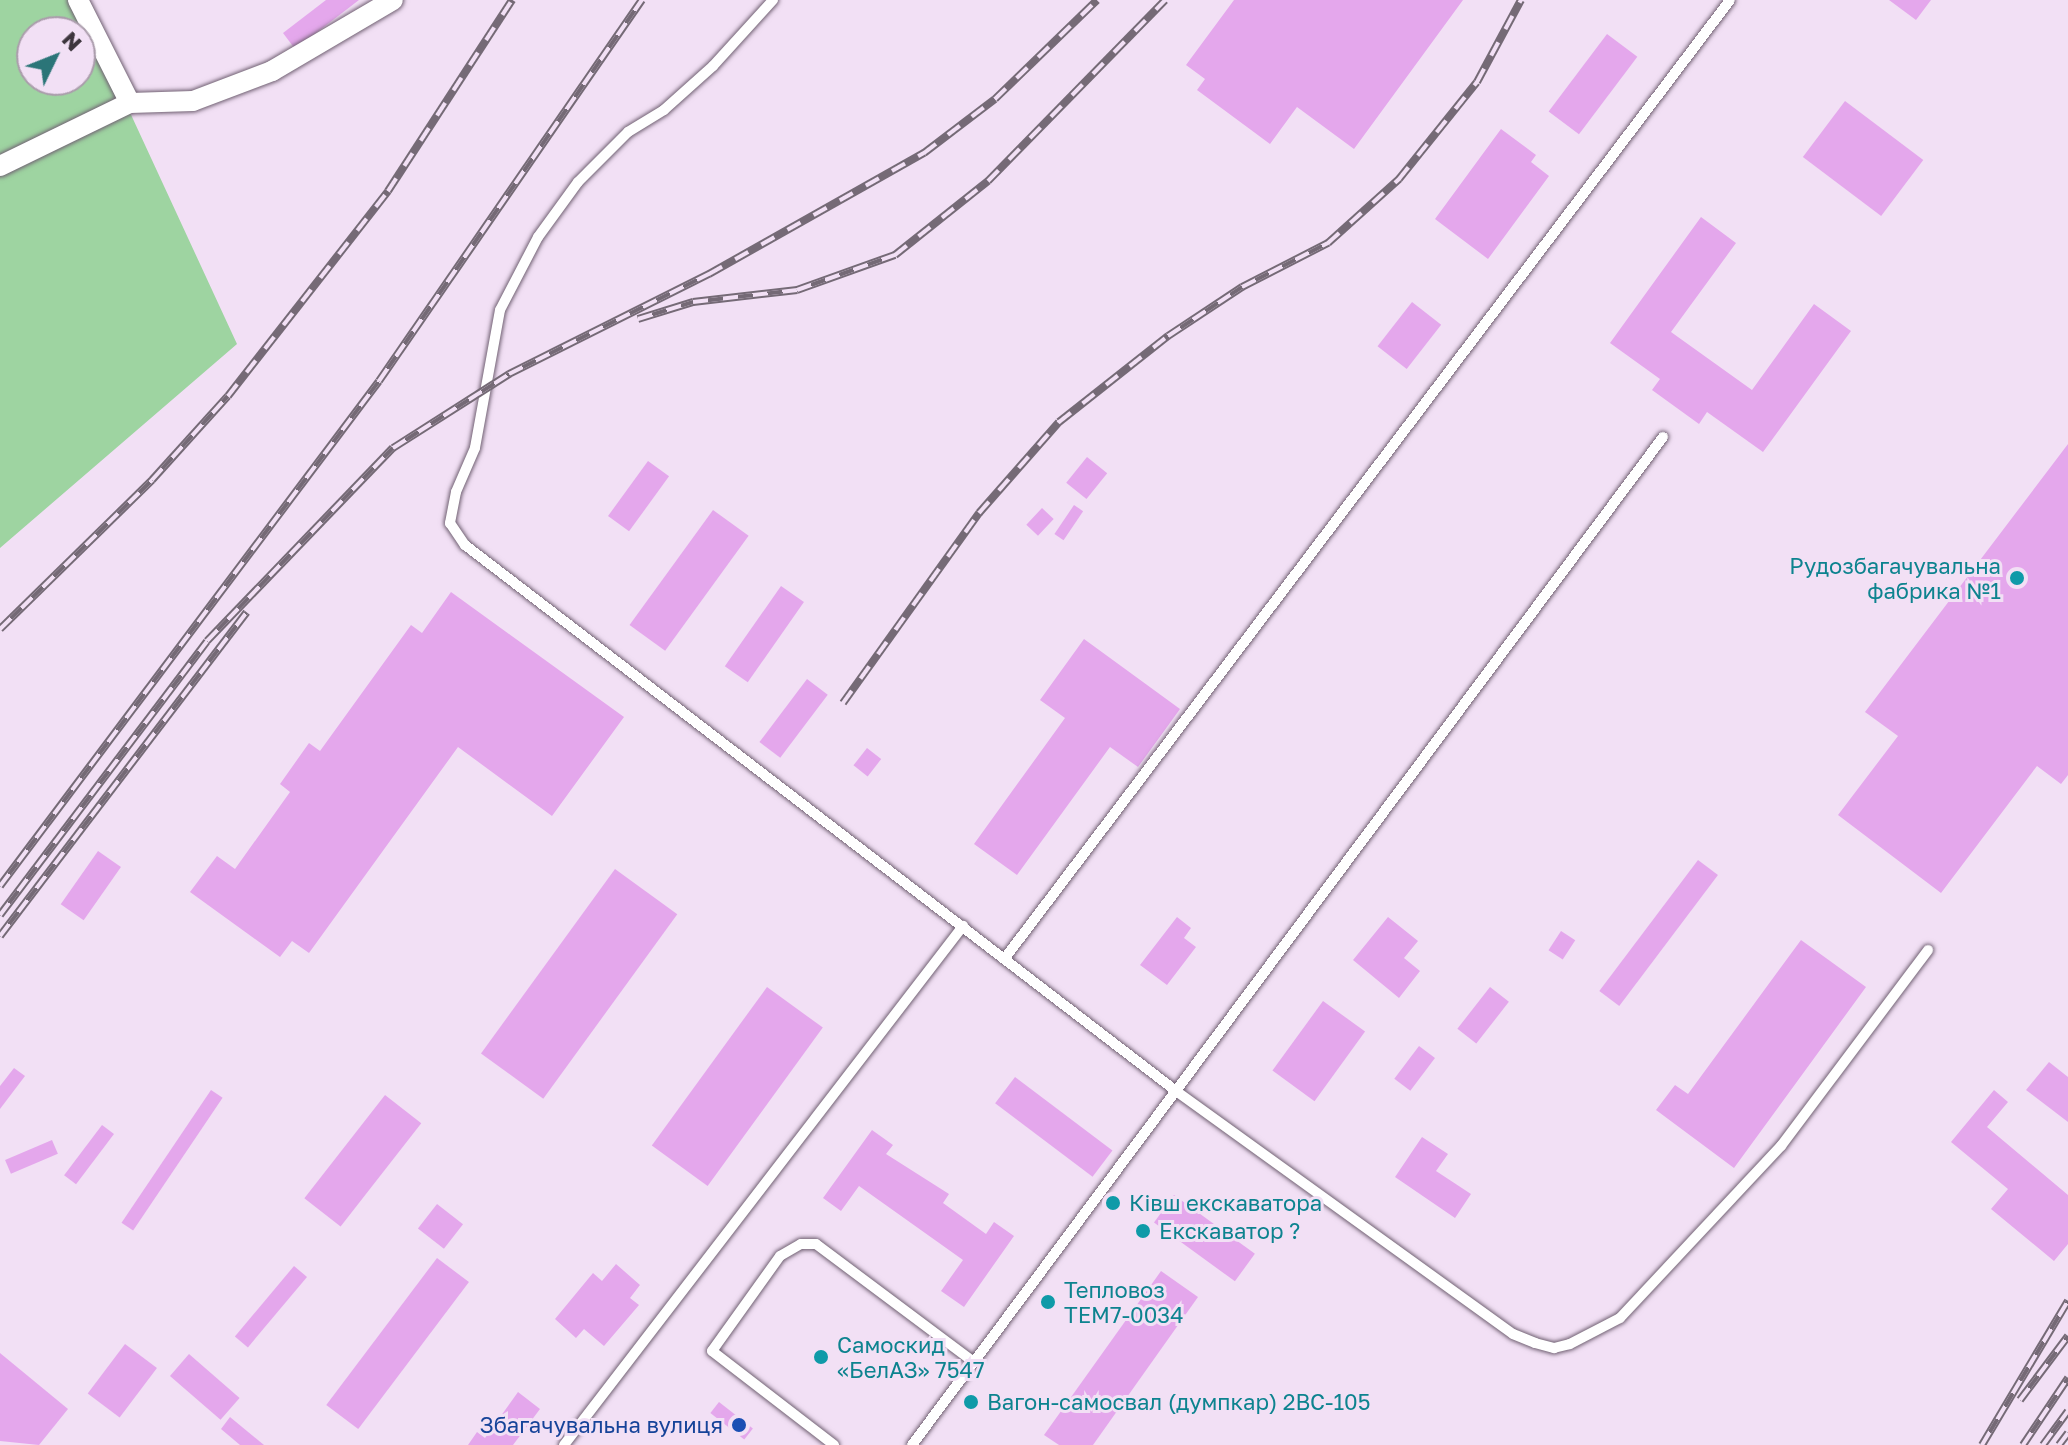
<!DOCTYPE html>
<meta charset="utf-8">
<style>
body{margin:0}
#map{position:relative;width:2068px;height:1445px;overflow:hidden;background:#f2e0f5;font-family:"Golos Text",sans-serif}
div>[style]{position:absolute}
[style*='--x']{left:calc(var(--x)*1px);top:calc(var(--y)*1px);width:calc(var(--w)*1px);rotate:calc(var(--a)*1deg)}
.green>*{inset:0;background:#9ed4a1}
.building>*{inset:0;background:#e4a7ec;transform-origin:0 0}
.roads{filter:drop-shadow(0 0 2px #716173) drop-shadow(0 0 2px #716173)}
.service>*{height:10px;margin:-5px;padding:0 5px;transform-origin:5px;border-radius:5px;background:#fff}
.minor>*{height:20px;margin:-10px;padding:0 10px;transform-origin:10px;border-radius:10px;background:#fff}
.rail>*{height:8px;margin-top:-4px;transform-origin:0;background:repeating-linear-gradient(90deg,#f2e0f5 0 15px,#756a76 0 30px);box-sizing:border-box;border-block:2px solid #756a76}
.dots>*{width:22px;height:22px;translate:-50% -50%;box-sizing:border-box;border:4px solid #f2e0f5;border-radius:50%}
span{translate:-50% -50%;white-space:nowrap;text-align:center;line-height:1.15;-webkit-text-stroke:6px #f2e0f5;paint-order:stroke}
.culture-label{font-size:22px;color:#0d838f}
.right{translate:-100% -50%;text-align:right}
.left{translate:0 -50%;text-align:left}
.transit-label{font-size:22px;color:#164399}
.north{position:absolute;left:16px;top:16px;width:80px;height:80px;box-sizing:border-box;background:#f2e0f5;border:2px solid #aa9cab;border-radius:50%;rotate:47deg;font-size:22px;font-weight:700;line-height:32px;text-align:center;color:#3d353d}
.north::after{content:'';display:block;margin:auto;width:28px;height:36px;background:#2b7578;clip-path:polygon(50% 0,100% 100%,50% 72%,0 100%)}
</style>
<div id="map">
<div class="green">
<i style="clip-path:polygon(evenodd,0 0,78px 0,237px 344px,0 548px,0 0,32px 32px,80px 32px,80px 80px,32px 80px,32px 32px)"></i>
</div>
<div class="building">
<i style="clip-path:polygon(326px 0,359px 0,295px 49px,283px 33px)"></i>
<i style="clip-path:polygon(1234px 0,1463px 0,1354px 149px,1297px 107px,1270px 144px,1197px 90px,1205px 79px,1186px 65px)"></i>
<i style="clip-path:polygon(1889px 0,1931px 0,1916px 20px)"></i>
<i style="left:1607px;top:34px;width:38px;height:97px;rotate:37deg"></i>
<i style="left:1845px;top:101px;width:98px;height:70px;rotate:37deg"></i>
<i style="clip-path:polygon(1501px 129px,1536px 155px,1531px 162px,1549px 176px,1488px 259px,1435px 219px)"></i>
<i style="clip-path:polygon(1701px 217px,1736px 243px,1671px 332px,1752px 390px,1814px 304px,1851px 331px,1763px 452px,1707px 412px,1699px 424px,1652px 390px,1660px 379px,1610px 343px)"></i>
<i style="left:1412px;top:302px;width:37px;height:56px;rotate:38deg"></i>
<i style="clip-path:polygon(2068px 444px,2068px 775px,2061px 784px,2037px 766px,1941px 893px,1838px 815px,1898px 736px,1865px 712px)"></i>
<i style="left:1087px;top:457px;width:26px;height:33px;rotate:39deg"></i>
<i style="left:648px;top:461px;width:26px;height:68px;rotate:36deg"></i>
<i style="left:1074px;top:505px;width:11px;height:35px;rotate:34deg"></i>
<i style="left:1042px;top:508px;width:16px;height:23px;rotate:43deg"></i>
<i style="left:713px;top:510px;width:44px;height:142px;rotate:36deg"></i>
<i style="left:781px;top:586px;width:28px;height:98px;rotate:35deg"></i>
<i style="clip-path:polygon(451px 592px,624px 717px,552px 816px,458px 747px,309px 953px,292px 941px,280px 957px,190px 892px,217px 856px,235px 869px,290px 792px,280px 784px,309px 743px,320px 751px,411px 625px,422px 633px)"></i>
<i style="clip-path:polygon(1084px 639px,1180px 709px,1138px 767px,1110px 747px,1017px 875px,974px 844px,1065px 718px,1040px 700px)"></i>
<i style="left:807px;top:679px;width:26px;height:79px;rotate:37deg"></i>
<i style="left:867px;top:748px;width:18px;height:22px;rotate:38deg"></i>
<i style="left:98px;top:851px;width:28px;height:65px;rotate:35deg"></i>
<i style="left:1698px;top:860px;width:25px;height:164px;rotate:37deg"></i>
<i style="left:615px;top:869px;width:77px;height:228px;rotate:36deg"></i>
<i style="clip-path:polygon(1177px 917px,1191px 928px,1184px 938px,1196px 947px,1167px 985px,1140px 965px)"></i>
<i style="clip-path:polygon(1388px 917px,1418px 941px,1404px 958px,1420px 971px,1399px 998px,1353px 960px)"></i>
<i style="left:1561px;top:931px;width:17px;height:23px;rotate:33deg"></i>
<i style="clip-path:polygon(1801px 940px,1866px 987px,1734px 1168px,1656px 1110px,1675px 1085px,1688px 1094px)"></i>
<i style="left:767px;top:987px;width:69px;height:196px;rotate:36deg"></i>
<i style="left:1490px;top:987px;width:24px;height:53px;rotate:38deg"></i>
<i style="left:1323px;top:1001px;width:52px;height:86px;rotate:36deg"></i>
<i style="left:1419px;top:1046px;width:20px;height:41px;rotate:37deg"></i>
<i style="clip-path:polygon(2049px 1062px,2068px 1077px,2068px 1122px,2026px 1090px)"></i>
<i style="clip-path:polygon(14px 1068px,25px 1076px,0 1109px,0 1086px)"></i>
<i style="left:1015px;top:1077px;width:122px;height:33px;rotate:37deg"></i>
<i style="left:211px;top:1090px;width:14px;height:160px;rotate:34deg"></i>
<i style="clip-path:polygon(1994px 1090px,2008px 1102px,1987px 1127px,2068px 1195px,2068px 1244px,2054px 1261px,1991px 1209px,2008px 1189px,1951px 1142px)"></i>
<i style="left:385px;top:1095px;width:46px;height:131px;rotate:38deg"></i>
<i style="left:102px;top:1125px;width:15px;height:63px;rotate:37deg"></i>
<i style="clip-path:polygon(872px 1130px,893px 1145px,886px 1154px,949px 1194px,943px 1203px,986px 1234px,994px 1222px,1014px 1236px,964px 1307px,941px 1291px,963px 1260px,859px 1186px,841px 1211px,823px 1198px)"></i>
<i style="clip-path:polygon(1422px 1137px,1448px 1154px,1436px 1171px,1471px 1194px,1455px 1218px,1395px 1177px)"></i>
<i style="left:52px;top:1140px;width:15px;height:51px;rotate:67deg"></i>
<i style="left:1174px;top:1195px;width:100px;height:34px;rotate:36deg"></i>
<i style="left:437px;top:1204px;width:33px;height:31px;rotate:38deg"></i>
<i style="left:437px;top:1258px;width:40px;height:184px;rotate:37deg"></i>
<i style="clip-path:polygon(616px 1264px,640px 1285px,630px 1298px,639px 1305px,604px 1346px,584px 1329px,576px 1338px,555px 1319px,593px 1273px,602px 1281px)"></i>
<i style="left:294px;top:1266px;width:17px;height:92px;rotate:40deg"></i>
<i style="clip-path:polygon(1161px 1271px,1198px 1297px,1093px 1445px,1059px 1445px,1044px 1435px)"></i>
<i style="left:125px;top:1344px;width:40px;height:62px;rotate:37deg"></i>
<i style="clip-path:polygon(0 1353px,68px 1409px,39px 1445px,0 1441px)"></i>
<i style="left:189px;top:1354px;width:67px;height:29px;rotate:41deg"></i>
<i style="clip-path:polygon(518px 1392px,540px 1409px,513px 1445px,468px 1445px,477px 1432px,485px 1438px)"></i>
<i style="left:719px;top:1402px;width:43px;height:14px;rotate:38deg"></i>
<i style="clip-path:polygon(230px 1417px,264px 1445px,240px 1445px,221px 1429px)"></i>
</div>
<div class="roads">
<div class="service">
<i style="--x:773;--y:0;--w:89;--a:132.3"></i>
<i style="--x:713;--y:66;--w:66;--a:138.1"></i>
<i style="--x:664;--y:110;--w:42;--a:148.6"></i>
<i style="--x:628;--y:132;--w:71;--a:135"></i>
<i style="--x:578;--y:182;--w:68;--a:126"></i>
<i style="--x:538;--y:237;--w:82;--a:117.5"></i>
<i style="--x:500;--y:310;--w:140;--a:100.3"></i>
<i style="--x:475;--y:448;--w:48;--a:113.4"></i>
<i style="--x:456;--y:492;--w:32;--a:101"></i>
<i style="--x:450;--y:523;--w:27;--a:56"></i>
<i style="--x:465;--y:545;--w:896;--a:37.52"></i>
<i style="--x:1176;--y:1091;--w:415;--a:35.8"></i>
<i style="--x:1513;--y:1334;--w:24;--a:22"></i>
<i style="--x:1535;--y:1343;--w:20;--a:15"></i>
<i style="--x:1554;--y:1348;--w:16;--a:-14"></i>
<i style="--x:1570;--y:1344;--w:56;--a:-27.5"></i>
<i style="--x:1620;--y:1318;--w:236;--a:-46.9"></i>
<i style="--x:1781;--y:1146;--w:245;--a:-53.1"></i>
<i style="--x:1005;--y:958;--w:1201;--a:-52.88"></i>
<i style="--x:564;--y:1445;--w:655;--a:-52.45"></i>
<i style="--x:834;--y:1445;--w:154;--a:-142.4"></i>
<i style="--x:712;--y:1351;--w:117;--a:-54.4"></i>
<i style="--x:780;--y:1256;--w:24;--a:-30"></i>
<i style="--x:801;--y:1244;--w:15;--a:0"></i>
<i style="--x:816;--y:1244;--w:197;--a:36.8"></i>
<i style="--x:912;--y:1445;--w:1257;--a:-53.31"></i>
</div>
<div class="minor">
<i style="--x:78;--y:0;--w:115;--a:63.2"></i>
<i style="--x:0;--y:166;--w:144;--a:-25.9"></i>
<i style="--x:130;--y:103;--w:63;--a:-1.8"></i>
<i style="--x:193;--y:101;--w:85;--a:-20.8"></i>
<i style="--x:272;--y:71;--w:140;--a:-30.4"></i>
</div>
</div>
<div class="rail">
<i style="--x:638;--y:319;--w:58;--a:-17.2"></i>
<i style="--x:693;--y:302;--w:105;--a:-6.6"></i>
<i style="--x:797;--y:290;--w:104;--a:-19.7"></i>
<i style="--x:895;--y:255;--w:119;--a:-38.5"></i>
<i style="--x:988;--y:181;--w:253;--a:-45.6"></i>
<i style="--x:0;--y:629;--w:213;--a:-44.4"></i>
<i style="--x:152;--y:480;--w:113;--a:-47.9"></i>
<i style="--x:228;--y:396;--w:260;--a:-52"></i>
<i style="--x:388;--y:191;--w:228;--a:-57"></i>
<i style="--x:843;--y:703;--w:234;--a:-54.4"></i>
<i style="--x:979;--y:513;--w:121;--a:-48.7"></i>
<i style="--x:1059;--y:422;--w:139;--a:-38.3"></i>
<i style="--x:1168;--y:336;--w:89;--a:-33.5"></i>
<i style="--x:1242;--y:287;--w:97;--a:-27.1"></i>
<i style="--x:1328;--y:243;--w:96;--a:-42"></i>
<i style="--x:1399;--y:179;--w:124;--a:-51.2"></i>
<i style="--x:1477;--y:82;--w:93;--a:-61.8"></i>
<i style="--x:0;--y:886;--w:631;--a:-53.11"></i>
<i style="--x:379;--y:381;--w:463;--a:-55.4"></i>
<i style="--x:0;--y:915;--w:343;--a:-52.9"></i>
<i style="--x:207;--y:641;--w:268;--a:-46.1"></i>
<i style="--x:393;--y:448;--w:138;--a:-32.5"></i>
<i style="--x:509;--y:374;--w:224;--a:-26.6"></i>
<i style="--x:709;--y:274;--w:247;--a:-29.4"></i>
<i style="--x:924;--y:153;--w:89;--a:-37.3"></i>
<i style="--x:995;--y:99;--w:142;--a:-44.1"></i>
<i style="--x:0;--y:936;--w:407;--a:-52.7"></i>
<i style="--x:2020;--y:1400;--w:80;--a:-53.1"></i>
<i style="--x:1982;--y:1445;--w:168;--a:-59.2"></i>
<i style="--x:2023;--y:1445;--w:81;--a:-56.1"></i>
<i style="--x:2043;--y:1445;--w:42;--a:-53.7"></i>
<i style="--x:2059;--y:1445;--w:15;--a:-53"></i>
</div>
<div class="dots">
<i style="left:2017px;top:578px;background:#0f9aa8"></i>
<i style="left:1113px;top:1203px;background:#0f9aa8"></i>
<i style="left:1143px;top:1231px;background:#0f9aa8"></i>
<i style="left:1048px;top:1302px;background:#0f9aa8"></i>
<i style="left:821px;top:1357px;background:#0f9aa8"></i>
<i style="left:971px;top:1402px;background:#0f9aa8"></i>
<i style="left:739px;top:1425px;background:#1a4fb4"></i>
</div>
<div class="culture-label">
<span class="right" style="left:2001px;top:578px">Рудозбагачувальна<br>фабрика №1</span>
<span class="left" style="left:1129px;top:1203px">Ківш екскаватора</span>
<span class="left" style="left:1159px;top:1231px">Екскаватор ?</span>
<span class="left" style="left:1064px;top:1302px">Тепловоз<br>ТЕМ7-0034</span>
<span class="left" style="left:837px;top:1357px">Самоскид<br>«БелАЗ» 7547</span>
<span class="left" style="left:987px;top:1402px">Вагон-самосвал (думпкар) 2ВС-105</span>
</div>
<div class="transit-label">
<span class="right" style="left:723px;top:1425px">Збагачувальна вулиця</span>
</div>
<div class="north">N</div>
</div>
